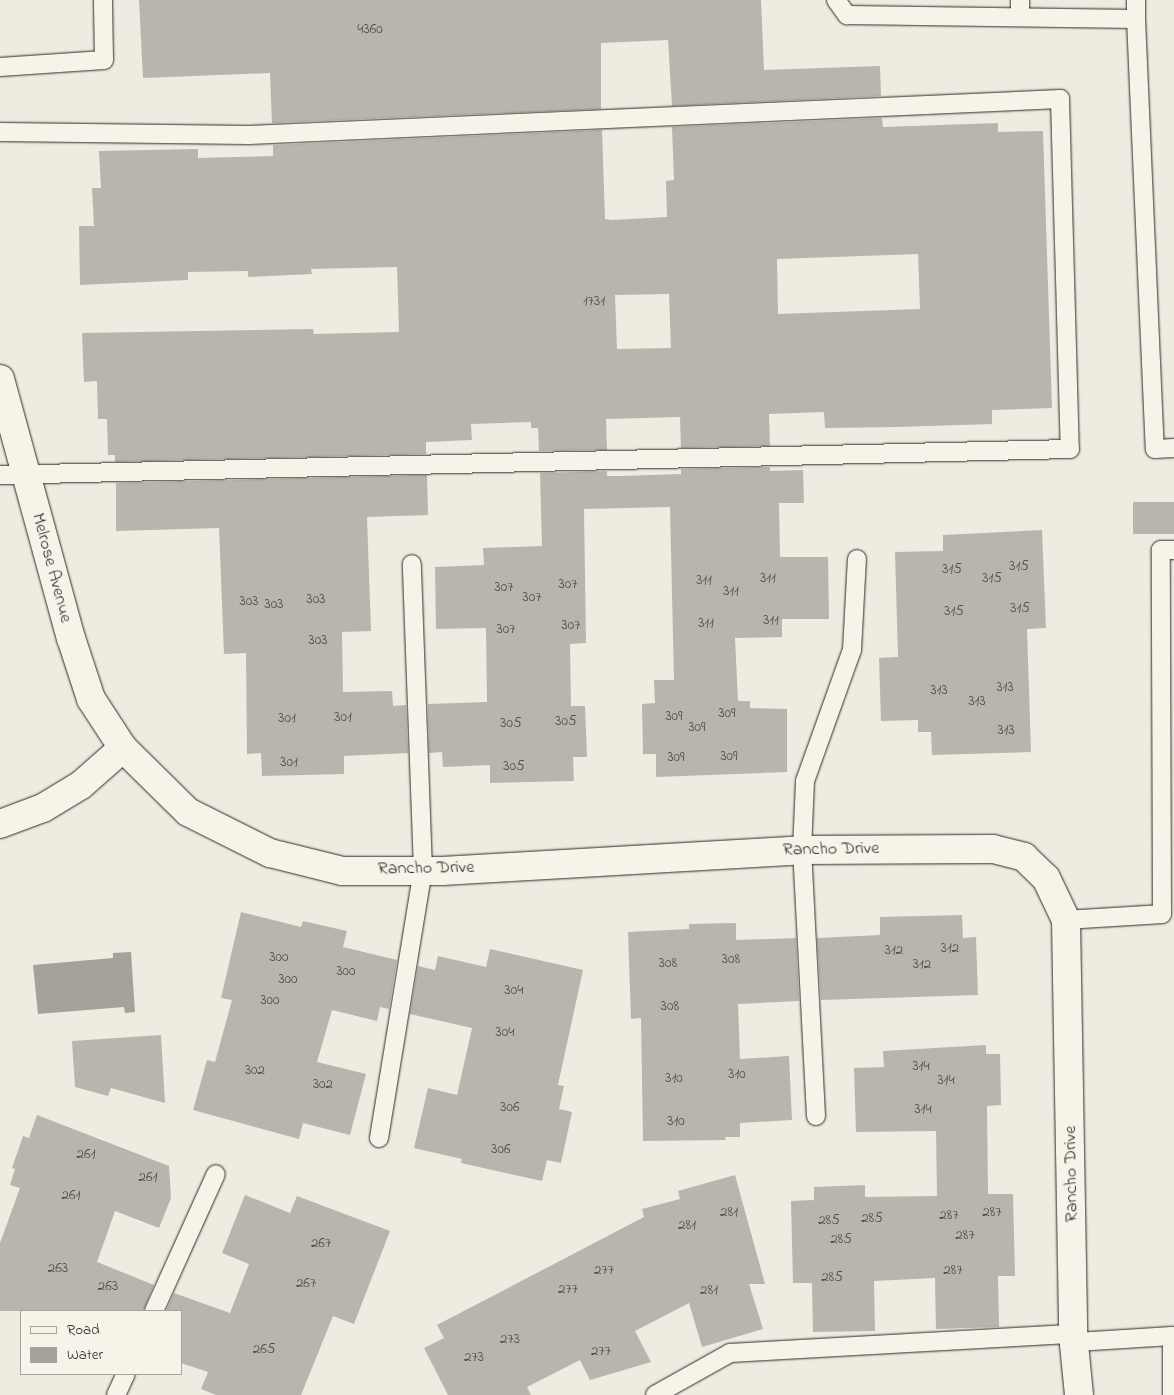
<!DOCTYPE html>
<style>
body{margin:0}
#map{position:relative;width:1174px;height:1395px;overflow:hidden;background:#efebe0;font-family:"Indie Flower",sans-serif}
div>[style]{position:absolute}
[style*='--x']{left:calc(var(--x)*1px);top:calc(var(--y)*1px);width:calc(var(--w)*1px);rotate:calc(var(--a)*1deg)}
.water>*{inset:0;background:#a4a29a}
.building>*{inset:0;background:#b8b5ae;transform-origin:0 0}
.roads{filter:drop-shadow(0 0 1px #2b2b2b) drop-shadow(0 0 1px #2b2b2b)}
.lane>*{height:18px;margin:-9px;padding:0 9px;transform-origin:9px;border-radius:9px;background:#f7f3e8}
.street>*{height:28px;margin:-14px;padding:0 14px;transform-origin:14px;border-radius:14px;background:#f7f3e8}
span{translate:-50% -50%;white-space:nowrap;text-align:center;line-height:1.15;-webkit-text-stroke:4px #f7f3e8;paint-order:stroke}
.number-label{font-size:15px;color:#4e4e4c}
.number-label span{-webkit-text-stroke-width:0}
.street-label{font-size:18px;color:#2b2b2b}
.legend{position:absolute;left:20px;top:1310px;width:162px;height:65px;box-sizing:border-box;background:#f7f3e8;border:1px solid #a5a39c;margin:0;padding:6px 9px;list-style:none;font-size:15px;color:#2b2b2b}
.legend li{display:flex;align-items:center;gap:10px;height:25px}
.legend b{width:25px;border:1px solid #a5a39c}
</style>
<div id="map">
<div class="water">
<i style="clip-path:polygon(131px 952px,135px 1012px,125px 1013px,124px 1007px,38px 1014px,33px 965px,113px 958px,113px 953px)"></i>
</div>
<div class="building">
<i style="clip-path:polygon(139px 0,761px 0,764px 70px,880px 66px,881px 96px,672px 106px,668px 40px,601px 43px,601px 109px,272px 123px,270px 73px,143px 78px)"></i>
<i style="clip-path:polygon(evenodd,882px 118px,883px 127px,998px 123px,998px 132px,1043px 131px,1052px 408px,992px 410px,992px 424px,897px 427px,825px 428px,824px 412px,769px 414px,770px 446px,681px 448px,680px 417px,606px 419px,607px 450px,539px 451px,538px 428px,531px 428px,531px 422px,471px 424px,472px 440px,426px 442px,426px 454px,115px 462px,115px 455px,108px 455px,107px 419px,98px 419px,97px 381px,84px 382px,82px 333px,313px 329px,314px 334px,399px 332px,397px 267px,311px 269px,312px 274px,248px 277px,248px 271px,188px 272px,188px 280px,80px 285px,79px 226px,94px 226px,92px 188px,101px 188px,99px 151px,198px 149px,198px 158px,273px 156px,273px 145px,602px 130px,605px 219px,612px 220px,667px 217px,666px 181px,674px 180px,672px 127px,882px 118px,918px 254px,920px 309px,778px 314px,777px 259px,918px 254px,882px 118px,669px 294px,671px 348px,617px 349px,615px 295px,669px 294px)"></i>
<i style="clip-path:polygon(770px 467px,770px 471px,803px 470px,804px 503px,779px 503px,780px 557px,828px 557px,829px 619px,782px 619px,782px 637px,735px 638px,738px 701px,750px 701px,750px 708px,787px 709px,787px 772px,656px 777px,656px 754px,643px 754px,642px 704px,655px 703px,654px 680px,674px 680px,670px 507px,584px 509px,586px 643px,570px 644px,571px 706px,585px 706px,587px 757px,573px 757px,574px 781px,490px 783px,490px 765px,443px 767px,442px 752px,429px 753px,428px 704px,487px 702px,486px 628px,436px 629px,435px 567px,484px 565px,483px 548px,542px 546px,540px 473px,607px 471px,607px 476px,622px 476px,681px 474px,681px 469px)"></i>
<i style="clip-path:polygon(427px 475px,428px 515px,367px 517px,371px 631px,342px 632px,343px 692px,392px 691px,393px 706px,406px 705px,408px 753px,344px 756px,344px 774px,262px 776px,261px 753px,247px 754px,246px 653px,224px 654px,219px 528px,116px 531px,116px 483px)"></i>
<i style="left:1174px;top:502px;width:32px;height:41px;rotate:90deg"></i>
<i style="clip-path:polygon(1042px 530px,1046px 628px,1027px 629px,1031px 752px,932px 755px,931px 732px,918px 732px,918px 720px,881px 721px,879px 658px,898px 657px,895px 552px,943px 551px,943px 535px)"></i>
<i style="clip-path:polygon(241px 912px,301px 927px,303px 921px,347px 931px,343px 947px,397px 960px,389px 1009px,380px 1007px,377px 1021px,332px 1010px,317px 1062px,366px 1074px,350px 1135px,303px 1123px,299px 1139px,193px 1110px,207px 1060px,215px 1062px,232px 1000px,221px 998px)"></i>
<i style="clip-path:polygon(962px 915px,963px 938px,976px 937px,978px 995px,821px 1000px,817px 938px,880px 935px,880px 917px)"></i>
<i style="clip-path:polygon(736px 923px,736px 940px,796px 938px,799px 1001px,738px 1004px,740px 1059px,789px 1056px,792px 1120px,740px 1123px,740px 1137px,725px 1137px,726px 1140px,643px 1141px,641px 1018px,631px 1019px,628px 932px,689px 929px,689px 924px)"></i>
<i style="clip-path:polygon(490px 949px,583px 970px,558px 1085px,564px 1086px,559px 1109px,572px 1112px,561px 1163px,547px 1160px,542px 1181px,461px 1163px,462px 1159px,414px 1148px,428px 1088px,457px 1095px,472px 1028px,410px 1014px,418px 966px,435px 970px,438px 956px,486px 967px)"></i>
<i style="clip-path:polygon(161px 1035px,165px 1103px,111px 1088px,108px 1096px,75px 1087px,72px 1041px)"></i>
<i style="clip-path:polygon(986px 1045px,986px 1054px,1000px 1054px,1001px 1105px,987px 1106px,988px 1194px,1013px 1194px,1015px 1276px,998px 1276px,999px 1327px,936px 1329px,935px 1278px,874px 1281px,875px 1331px,813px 1332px,812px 1283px,793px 1283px,791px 1201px,814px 1200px,814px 1187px,865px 1185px,865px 1197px,937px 1196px,936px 1131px,856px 1132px,854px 1068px,884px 1067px,883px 1051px)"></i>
<i style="clip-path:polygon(37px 1115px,169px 1166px,171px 1198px,159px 1228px,115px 1211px,97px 1262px,154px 1285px,143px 1311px,0 1311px,0 1243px,20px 1188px,10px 1185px,15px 1169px,12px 1168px,23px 1136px,29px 1138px)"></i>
<i style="clip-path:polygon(735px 1175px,765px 1284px,749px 1284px,763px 1329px,702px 1347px,689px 1303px,635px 1331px,651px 1362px,590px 1380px,580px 1360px,527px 1387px,531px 1395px,448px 1395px,424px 1348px,444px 1338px,437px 1325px,644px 1217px,642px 1209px,680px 1199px,678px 1191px)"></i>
<i style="clip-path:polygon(245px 1195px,290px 1213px,297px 1196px,390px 1231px,354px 1324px,333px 1316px,301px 1395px,216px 1395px,201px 1389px,208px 1372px,181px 1363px,181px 1311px,166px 1311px,174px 1293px,230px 1313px,249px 1264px,222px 1253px)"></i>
</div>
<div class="roads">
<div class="lane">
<i style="--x:836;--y:0;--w:19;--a:54"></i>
<i style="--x:847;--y:15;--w:289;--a:0.8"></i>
<i style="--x:1136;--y:19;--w:430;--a:87.5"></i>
<i style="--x:1155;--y:449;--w:19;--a:-3"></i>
<i style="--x:1020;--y:0;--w:17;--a:90"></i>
<i style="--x:1136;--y:0;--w:19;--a:90"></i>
<i style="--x:0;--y:67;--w:104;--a:-3.9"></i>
<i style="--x:104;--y:60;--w:60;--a:-91"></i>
<i style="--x:0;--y:132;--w:249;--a:0.7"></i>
<i style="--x:249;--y:135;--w:812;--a:-2.54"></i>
<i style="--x:1060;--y:99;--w:350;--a:88.4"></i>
<i style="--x:1070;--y:449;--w:1070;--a:178.61"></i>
<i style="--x:1066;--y:920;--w:96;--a:-3.6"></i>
<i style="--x:1162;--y:914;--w:364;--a:-90.2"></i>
<i style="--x:1161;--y:550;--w:13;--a:0"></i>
<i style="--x:816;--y:1116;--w:266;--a:-93"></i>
<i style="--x:802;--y:850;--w:69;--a:-87.5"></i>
<i style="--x:805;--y:781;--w:139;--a:-70.3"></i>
<i style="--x:852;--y:650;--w:91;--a:-86.9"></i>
<i style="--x:379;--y:1138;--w:272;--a:-80.7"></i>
<i style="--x:423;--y:870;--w:306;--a:-92.1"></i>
<i style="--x:154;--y:1311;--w:150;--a:-65.7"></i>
<i style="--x:1076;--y:1342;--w:96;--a:-3.6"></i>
<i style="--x:1172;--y:1336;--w:59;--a:90"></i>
<i style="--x:116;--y:1395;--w:23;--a:-65"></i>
<i style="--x:655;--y:1395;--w:86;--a:-29.2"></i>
<i style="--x:730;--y:1353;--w:344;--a:-3.2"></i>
</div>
<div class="street">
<i style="--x:0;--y:379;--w:269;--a:74.7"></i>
<i style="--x:71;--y:638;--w:64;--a:71.8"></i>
<i style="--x:91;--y:699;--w:59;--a:56.9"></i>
<i style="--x:123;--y:748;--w:91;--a:44.6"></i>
<i style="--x:188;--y:812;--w:92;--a:26.6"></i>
<i style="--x:270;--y:853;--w:74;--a:14"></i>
<i style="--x:342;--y:871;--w:100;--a:0"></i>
<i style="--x:442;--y:871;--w:361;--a:-3.3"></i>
<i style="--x:802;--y:850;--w:191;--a:-0.3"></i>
<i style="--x:993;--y:849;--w:32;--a:14"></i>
<i style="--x:1024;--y:857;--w:30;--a:44"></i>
<i style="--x:1046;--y:878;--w:47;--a:64.5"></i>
<i style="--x:1066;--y:920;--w:414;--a:89"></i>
<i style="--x:1073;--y:1334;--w:61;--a:84.4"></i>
<i style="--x:0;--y:824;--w:46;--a:-20.4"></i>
<i style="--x:43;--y:808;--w:44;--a:-31.2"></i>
<i style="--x:81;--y:785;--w:56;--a:-41.4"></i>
</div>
</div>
<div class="number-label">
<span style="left:370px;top:30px">4360</span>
<span style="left:594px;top:302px">1731</span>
<span style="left:1019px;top:567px">315</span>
<span style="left:952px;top:570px">315</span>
<span style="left:768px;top:579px">311</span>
<span style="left:992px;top:579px">315</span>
<span style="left:704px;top:581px">311</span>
<span style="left:568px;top:585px">307</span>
<span style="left:504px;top:588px">307</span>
<span style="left:731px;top:592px">311</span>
<span style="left:532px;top:598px">307</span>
<span style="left:316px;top:600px">303</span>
<span style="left:249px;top:602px">303</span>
<span style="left:274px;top:605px">303</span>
<span style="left:1020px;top:609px">315</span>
<span style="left:954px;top:612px">315</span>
<span style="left:771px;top:621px">311</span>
<span style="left:706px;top:624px">311</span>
<span style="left:571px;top:626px">307</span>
<span style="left:506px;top:630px">307</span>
<span style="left:318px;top:641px">303</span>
<span style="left:1005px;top:688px">313</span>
<span style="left:939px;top:691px">313</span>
<span style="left:977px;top:702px">313</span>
<span style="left:727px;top:714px">309</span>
<span style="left:674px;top:717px">309</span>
<span style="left:343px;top:718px">301</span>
<span style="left:287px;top:719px">301</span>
<span style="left:566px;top:722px">305</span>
<span style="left:511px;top:724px">305</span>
<span style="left:697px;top:728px">309</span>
<span style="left:1006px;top:731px">313</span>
<span style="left:729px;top:757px">309</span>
<span style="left:676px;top:758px">309</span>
<span style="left:289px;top:763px">301</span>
<span style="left:514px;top:767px">305</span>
<span style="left:950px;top:949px">312</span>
<span style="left:894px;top:951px">312</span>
<span style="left:279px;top:958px">300</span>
<span style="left:731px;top:960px">308</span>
<span style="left:668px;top:964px">308</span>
<span style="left:922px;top:965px">312</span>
<span style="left:346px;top:972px">300</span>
<span style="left:288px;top:980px">300</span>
<span style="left:514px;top:991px">304</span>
<span style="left:270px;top:1001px">300</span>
<span style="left:670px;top:1007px">308</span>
<span style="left:505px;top:1033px">304</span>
<span style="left:921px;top:1067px">314</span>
<span style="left:255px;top:1071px">302</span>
<span style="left:737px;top:1075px">310</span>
<span style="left:674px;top:1079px">310</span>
<span style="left:946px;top:1081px">314</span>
<span style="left:323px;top:1085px">302</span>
<span style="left:510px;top:1108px">306</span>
<span style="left:923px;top:1110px">314</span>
<span style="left:676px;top:1122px">310</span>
<span style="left:501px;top:1150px">306</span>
<span style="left:86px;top:1155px">261</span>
<span style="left:148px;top:1178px">261</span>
<span style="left:71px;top:1196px">261</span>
<span style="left:729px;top:1213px">281</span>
<span style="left:992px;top:1213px">287</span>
<span style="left:949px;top:1216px">287</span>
<span style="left:872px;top:1219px">285</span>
<span style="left:829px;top:1221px">285</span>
<span style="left:687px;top:1226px">281</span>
<span style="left:965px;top:1236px">287</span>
<span style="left:841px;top:1240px">285</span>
<span style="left:321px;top:1244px">267</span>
<span style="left:58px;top:1269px">263</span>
<span style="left:604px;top:1271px">277</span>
<span style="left:953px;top:1271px">287</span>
<span style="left:832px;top:1278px">285</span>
<span style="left:306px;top:1284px">267</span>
<span style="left:108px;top:1287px">263</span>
<span style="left:568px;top:1290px">277</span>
<span style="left:709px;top:1291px">281</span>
<span style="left:510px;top:1340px">273</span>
<span style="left:264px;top:1350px">265</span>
<span style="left:601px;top:1352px">277</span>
<span style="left:474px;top:1358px">273</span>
</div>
<div class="street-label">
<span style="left:51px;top:568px;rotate:75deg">Melrose Avenue</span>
<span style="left:831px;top:850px;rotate:-1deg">Rancho Drive</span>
<span style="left:426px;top:869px;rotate:-1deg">Rancho Drive</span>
<span style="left:1072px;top:1174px;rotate:-91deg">Rancho Drive</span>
</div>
<ul class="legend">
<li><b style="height:6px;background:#f7f3e8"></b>Road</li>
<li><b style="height:14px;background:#a4a29a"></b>Water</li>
</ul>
</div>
